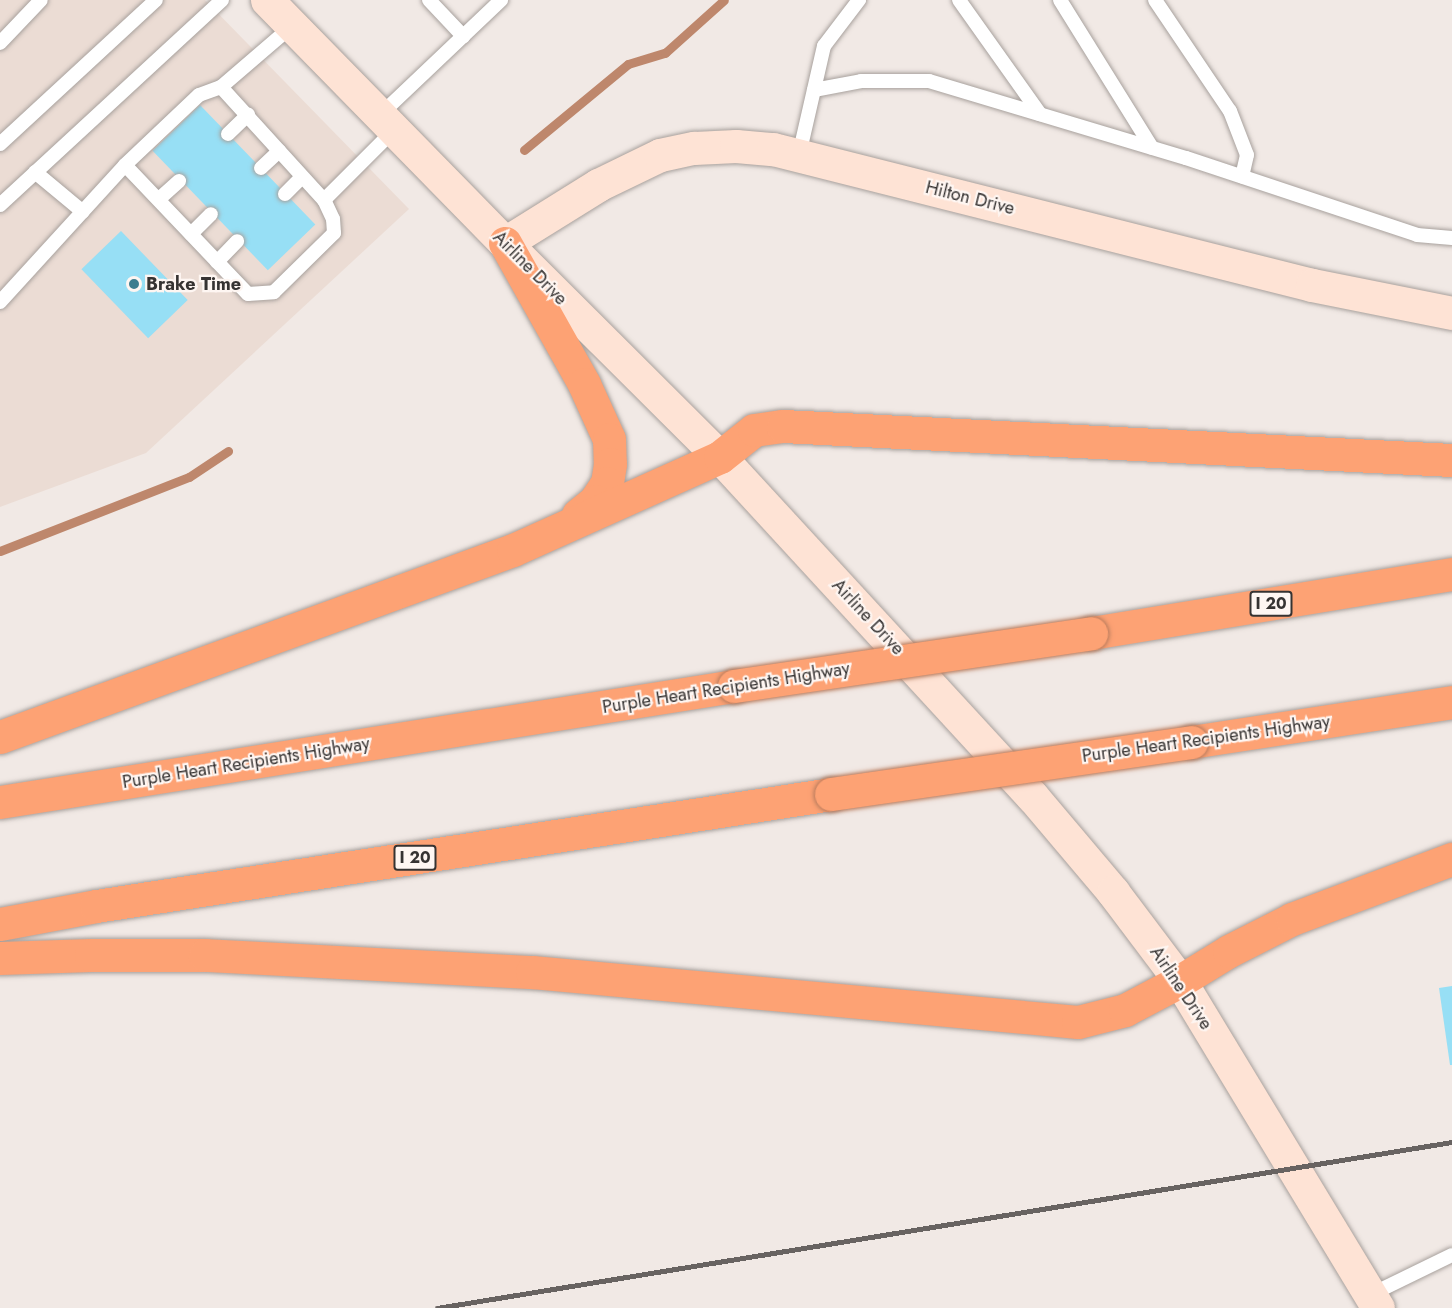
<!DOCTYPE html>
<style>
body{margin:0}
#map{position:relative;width:1452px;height:1308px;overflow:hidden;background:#f1e9e5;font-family:Jost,sans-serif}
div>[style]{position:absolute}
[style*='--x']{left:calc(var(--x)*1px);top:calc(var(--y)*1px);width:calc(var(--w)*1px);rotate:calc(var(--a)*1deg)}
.built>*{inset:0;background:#ebdcd4}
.stream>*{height:9px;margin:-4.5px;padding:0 4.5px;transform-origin:4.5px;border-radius:4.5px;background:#be876c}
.building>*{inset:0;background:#97dff5;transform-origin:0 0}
.roads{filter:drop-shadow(0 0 2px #a8a19d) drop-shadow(0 0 2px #a8a19d)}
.lane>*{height:14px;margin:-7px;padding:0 7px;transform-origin:7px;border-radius:7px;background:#fff}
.secondary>*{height:33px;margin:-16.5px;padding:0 16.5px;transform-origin:16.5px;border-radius:16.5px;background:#fee3d5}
.highway>*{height:33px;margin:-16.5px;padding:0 16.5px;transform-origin:16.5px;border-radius:16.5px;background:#fda274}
.rail>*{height:4.5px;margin:-2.25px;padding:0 2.25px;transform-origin:2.25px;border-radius:2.25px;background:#686361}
.bridges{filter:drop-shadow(0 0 2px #b77b5d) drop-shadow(0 0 2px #b77b5d)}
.highway-bridge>*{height:33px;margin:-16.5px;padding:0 16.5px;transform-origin:16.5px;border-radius:16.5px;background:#fda274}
.dots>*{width:16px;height:16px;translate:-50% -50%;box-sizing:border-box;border:3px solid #fef6f2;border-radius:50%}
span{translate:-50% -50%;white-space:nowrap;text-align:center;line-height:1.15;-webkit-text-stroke:4.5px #fef6f2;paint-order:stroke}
.shield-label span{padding:2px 4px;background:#fef6f2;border:2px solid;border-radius:4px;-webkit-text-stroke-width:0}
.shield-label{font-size:16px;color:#363332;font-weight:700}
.street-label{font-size:18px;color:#363332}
.poi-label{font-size:18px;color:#363332;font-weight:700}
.left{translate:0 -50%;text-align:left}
</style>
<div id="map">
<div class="built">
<i style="clip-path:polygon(0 0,205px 0,409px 209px,146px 453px,0 507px)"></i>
</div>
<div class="stream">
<i style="--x:524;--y:150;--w:135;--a:-39.6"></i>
<i style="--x:628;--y:64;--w:39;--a:-17"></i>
<i style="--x:665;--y:53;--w:79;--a:-41.9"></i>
<i style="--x:0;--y:551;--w:203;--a:-21.4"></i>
<i style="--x:189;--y:477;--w:47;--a:-33.7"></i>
</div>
<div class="building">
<i style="left:200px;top:105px;width:166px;height:66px;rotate:46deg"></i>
<i style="left:121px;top:231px;width:96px;height:55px;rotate:46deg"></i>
<i style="clip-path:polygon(1452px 986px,1452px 1065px,1450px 1065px,1439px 988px)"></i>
</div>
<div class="roads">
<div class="lane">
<i style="--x:429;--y:0;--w:50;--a:46.6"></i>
<i style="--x:959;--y:0;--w:140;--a:54.6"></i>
<i style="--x:1060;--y:0;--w:174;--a:58.1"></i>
<i style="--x:1155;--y:0;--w:134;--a:56"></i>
<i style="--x:1230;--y:111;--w:47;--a:68.9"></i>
<i style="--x:1247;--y:155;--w:22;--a:103"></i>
<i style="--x:0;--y:43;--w:59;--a:-46.4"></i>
<i style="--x:221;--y:87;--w:94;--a:-40.7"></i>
<i style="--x:814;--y:90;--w:48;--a:-10.8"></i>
<i style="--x:861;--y:81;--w:68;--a:0"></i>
<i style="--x:929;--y:81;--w:268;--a:16.7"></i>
<i style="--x:1186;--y:158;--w:243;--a:18.4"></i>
<i style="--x:1417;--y:235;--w:35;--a:5"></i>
<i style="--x:380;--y:115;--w:167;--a:-43.5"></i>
<i style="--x:228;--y:134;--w:28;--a:-44"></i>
<i style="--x:0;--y:144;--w:212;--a:-42.7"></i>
<i style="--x:799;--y:155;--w:112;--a:-77.1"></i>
<i style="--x:824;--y:46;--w:58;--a:-52.7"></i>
<i style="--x:125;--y:165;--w:102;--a:-43.4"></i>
<i style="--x:199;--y:95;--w:23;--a:-20"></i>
<i style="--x:221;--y:87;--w:153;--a:47.7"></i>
<i style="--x:261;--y:168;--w:25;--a:-43"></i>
<i style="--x:35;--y:172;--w:62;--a:39.8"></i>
<i style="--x:285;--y:194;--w:24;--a:-45"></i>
<i style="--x:159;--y:199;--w:27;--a:-42"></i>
<i style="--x:0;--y:205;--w:302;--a:-42.7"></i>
<i style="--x:191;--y:234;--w:28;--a:-45"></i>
<i style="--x:217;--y:262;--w:29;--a:-46"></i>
<i style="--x:0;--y:302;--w:185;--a:-47.6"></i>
<i style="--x:125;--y:165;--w:178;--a:46.4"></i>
<i style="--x:248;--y:294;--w:26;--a:-4"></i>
<i style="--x:274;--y:292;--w:84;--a:-44.5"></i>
<i style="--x:334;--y:233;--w:14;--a:-94"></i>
<i style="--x:333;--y:219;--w:21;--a:-115"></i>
<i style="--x:324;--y:200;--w:99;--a:-45"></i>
<i style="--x:1370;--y:1295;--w:91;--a:-26"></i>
</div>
<div class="secondary">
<i style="--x:267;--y:0;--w:340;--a:45.6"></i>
<i style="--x:505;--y:243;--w:303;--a:44.9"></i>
<i style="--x:720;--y:457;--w:461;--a:47.4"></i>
<i style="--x:1032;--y:796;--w:126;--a:49.8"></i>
<i style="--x:1113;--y:892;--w:111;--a:53"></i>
<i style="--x:1180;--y:981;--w:382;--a:58.8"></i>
<i style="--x:505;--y:243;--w:110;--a:-31.9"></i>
<i style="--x:598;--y:185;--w:69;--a:-25.8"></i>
<i style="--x:660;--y:155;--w:35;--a:-12"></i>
<i style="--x:694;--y:148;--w:42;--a:-2.7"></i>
<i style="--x:736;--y:146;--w:37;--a:5"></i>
<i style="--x:773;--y:149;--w:556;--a:14.16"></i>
<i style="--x:1312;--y:285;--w:143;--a:11.3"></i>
</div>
<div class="highway">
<i style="--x:505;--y:243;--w:162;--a:60.7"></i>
<i style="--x:584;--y:384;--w:60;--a:65.6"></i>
<i style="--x:609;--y:439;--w:25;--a:88"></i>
<i style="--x:610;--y:464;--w:19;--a:99"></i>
<i style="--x:607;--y:483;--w:22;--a:124"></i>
<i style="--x:595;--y:501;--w:22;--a:141"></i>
<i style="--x:1091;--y:633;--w:366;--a:-9.3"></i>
<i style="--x:0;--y:737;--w:546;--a:-20.03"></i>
<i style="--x:513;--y:550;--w:227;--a:-24.2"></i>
<i style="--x:720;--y:457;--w:43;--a:-38.5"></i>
<i style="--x:754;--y:430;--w:29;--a:-8"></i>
<i style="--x:783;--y:426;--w:670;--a:2.91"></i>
<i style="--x:1191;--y:742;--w:264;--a:-8.7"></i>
<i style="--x:0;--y:802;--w:743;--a:-8.98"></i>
<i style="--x:0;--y:924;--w:98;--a:-10.6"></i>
<i style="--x:96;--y:906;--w:743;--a:-8.66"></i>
<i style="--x:0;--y:958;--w:91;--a:-1.9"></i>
<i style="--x:91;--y:955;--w:114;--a:0"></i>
<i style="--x:205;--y:955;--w:327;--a:3"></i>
<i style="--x:532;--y:972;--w:548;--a:5.23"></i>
<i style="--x:1078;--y:1022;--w:49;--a:-14.3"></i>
<i style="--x:1125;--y:1010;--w:62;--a:-27.8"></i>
<i style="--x:1180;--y:981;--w:57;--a:-31.5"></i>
<i style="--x:1229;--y:951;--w:71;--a:-26.9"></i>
<i style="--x:1292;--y:919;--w:171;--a:-20.6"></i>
</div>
</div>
<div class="rail">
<i style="--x:437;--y:1308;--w:1028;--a:-9.29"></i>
</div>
<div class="bridges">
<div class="highway-bridge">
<i style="--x:734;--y:686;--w:361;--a:-8.4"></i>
<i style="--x:831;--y:794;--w:364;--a:-8.2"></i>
</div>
</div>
<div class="dots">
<i style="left:134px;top:284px;background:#3c7d8f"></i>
</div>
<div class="shield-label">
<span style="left:1271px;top:604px">I 20</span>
<span style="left:415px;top:858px">I 20</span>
</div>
<div class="street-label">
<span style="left:970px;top:198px;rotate:14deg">Hilton Drive</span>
<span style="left:530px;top:268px;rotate:45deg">Airline Drive</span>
<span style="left:868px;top:617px;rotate:47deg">Airline Drive</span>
<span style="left:726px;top:688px;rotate:-9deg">Purple Heart Recipients Highway</span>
<span style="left:1206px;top:739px;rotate:-8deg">Purple Heart Recipients Highway</span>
<span style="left:246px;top:763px;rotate:-9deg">Purple Heart Recipients Highway</span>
<span style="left:1181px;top:988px;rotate:56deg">Airline Drive</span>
</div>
<div class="poi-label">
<span class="left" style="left:146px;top:284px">Brake Time</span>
</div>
</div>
